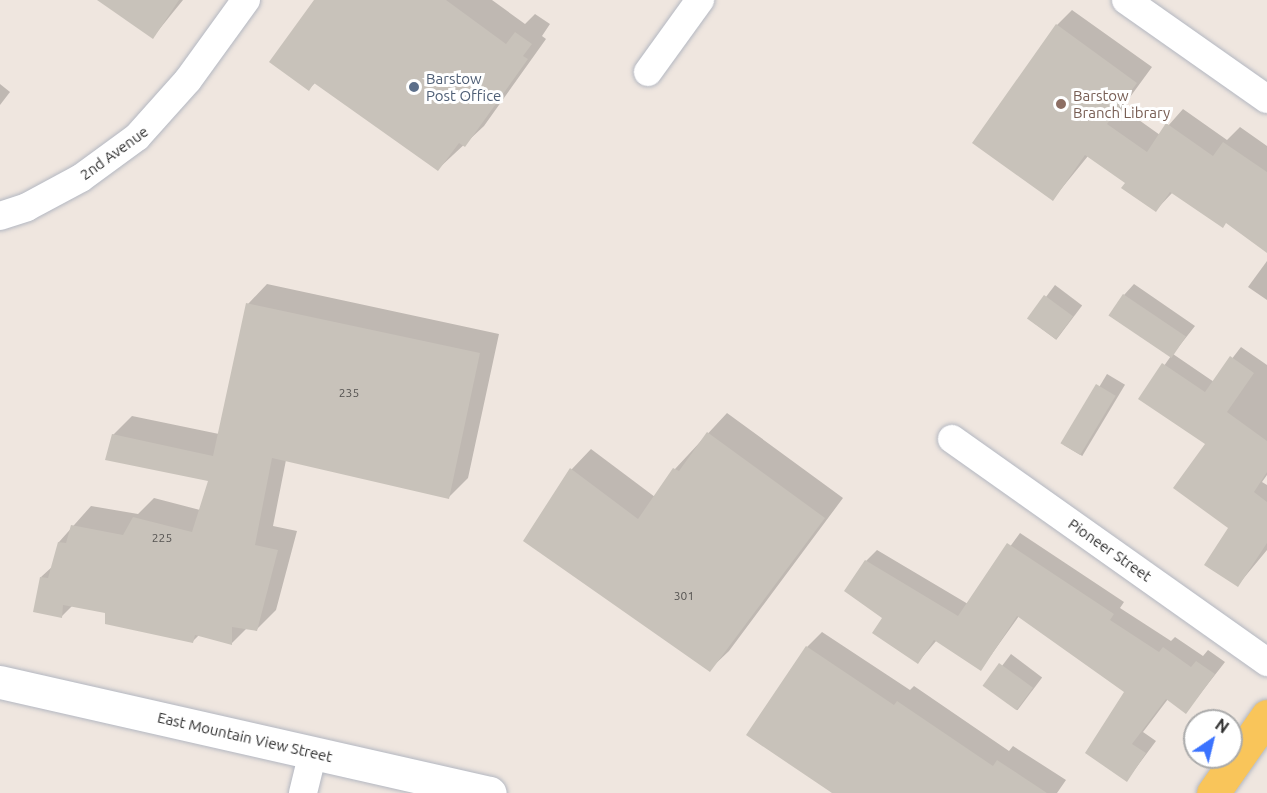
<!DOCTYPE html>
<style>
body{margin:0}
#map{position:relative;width:1267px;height:793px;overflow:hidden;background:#efe6df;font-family:Ubuntu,sans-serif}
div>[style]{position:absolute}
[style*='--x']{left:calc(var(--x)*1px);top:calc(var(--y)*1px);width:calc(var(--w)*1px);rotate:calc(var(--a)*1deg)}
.shadow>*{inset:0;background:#0003;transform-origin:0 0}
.building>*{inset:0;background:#c8c2ba;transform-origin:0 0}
.roads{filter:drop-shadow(0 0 2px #b3b7c1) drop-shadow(0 0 2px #b3b7c1)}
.minor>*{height:28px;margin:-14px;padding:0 14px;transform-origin:14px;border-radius:14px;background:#fff}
.tertiary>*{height:33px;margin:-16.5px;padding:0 16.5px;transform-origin:16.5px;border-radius:16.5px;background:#fff}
.primary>*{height:33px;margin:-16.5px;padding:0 16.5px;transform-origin:16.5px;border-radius:16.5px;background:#f9c55a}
.dots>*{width:16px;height:16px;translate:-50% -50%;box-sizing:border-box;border:3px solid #fff;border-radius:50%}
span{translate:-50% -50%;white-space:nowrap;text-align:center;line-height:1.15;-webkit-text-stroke:6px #fff;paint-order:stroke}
.number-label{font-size:12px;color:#545250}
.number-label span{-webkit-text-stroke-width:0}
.service-label{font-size:15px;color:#4e5e75}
.left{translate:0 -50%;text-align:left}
.education-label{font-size:15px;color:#785e54}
.street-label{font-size:15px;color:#2d2d2d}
.north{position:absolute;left:1183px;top:709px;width:60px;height:60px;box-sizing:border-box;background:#fff;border:2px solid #ababab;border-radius:50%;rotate:35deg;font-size:16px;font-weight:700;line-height:24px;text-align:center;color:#2d2d2d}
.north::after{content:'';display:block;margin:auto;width:21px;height:27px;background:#3b73ff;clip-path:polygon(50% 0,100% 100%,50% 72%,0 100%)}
</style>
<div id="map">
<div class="shadow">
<i style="clip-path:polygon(100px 0,183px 0,153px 37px)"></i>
<i style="clip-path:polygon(316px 0,492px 0,525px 24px,535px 14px,550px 24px,542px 36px,546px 39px,484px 126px,438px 169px,316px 82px,309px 89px)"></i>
<i style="clip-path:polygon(1072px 10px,1152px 67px,1122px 108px,1160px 135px,1183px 109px,1227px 140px,1240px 127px,1267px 146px,1267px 251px,1227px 222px,1173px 192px,1156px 210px,1127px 183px,1088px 156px,1053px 199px,1057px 25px)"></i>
<i style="clip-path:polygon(0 84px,10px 92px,0 105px)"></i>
<i style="clip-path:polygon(1267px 261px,1267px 300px,1248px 287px)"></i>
<i style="clip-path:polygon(267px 284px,499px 334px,468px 478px,449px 497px,286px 460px,273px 526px,297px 531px,276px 610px,257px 629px,247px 628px,231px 644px,199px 635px,193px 641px,106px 612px,73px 605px,61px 617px,41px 577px,53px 566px,59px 542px,91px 506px,138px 514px,154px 498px,200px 510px,210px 480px,113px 435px,132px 416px,219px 434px,248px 304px)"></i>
<i style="clip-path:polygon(1134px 284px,1195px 326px,1173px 354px,1214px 382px,1241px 347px,1267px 365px,1267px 475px,1262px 482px,1267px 485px,1267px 550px,1238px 585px,1230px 527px,1207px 443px,1141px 398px,1171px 356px,1124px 295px)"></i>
<i style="left:1055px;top:285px;width:34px;height:43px;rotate:37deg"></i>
<i style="left:1107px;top:374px;width:21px;height:83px;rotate:31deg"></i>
<i style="clip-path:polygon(727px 413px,843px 498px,729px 651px,709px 670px,525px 540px,572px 469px,591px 449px,655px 497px,675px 469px)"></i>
<i style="clip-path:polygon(1020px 533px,1124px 602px,1120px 608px,1171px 641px,1175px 637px,1203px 656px,1208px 650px,1225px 662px,1186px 712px,1168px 699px,1143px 732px,1156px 741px,1127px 780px,1126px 691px,1019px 616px,981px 669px,937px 640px,918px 662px,884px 617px,866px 561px,877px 550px,968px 604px)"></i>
<i style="clip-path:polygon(822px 632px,910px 690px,914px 686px,1009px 751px,1013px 746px,1066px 780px,1057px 793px,835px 793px,807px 647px)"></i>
<i style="left:1011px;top:654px;width:39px;height:41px;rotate:37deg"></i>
</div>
<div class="building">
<i style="clip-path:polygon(97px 0,179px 0,153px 39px)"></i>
<i style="clip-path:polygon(314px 0,446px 0,506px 44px,515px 32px,532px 44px,523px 56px,528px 59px,465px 147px,459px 143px,438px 171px,314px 83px,309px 91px,269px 62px)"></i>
<i style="clip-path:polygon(1056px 24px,1137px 83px,1107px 124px,1147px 152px,1166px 123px,1213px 156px,1223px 142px,1267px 172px,1267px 253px,1226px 223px,1223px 228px,1170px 192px,1156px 212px,1121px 188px,1125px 183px,1085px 155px,1053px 201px,972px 143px)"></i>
<i style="left:1123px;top:294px;width:76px;height:26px;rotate:34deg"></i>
<i style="left:1044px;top:295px;width:36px;height:29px;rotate:36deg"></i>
<i style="clip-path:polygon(246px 303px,480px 353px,449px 499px,272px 458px,255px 545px,278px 550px,257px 631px,232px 627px,232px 645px,195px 635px,193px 643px,105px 624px,105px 613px,63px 605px,62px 618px,33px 612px,40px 577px,48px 578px,58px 542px,66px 543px,71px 525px,123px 535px,133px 517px,192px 532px,208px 481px,105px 460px,112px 434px,213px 456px)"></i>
<i style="clip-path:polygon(1230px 356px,1254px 373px,1227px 412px,1267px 441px,1267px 472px,1254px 492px,1267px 502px,1267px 543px,1238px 587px,1204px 565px,1228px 528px,1173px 488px,1205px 444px,1138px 399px,1162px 363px,1205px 392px)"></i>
<i style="left:1096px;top:384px;width:23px;height:69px;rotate:31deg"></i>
<i style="clip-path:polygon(707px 432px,825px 518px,710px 672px,523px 541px,570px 468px,638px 519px,673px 468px,679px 471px)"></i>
<i style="clip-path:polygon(1007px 543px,1114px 614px,1110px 620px,1159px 652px,1163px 647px,1191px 667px,1196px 661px,1215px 674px,1186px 714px,1166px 699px,1132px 744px,1146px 753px,1127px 782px,1085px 753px,1124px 692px,1017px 616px,981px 671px,934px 640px,918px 664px,872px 633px,882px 618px,844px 591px,865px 560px,958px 616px)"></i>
<i style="clip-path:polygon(806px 646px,894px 705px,897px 701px,993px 766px,997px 760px,1047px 793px,832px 793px,746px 735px)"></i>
<i style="left:999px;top:663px;width:42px;height:28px;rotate:36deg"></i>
</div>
<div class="roads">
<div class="minor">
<i style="--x:1126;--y:0;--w:172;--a:35.1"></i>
<i style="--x:648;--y:72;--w:89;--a:-54.2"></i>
<i style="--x:0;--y:216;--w:28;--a:-18"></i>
<i style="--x:27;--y:207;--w:61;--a:-28.2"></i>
<i style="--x:81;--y:178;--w:69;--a:-36.2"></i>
<i style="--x:137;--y:137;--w:76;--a:-48.2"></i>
<i style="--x:188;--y:80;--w:99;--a:-54.1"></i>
<i style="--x:952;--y:439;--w:386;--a:35.3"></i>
<i style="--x:303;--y:793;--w:42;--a:-76.3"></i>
</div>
<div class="tertiary">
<i style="--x:0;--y:682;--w:502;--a:12.76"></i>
</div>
<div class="primary">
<i style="--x:1213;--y:793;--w:94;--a:-55"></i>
</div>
</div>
<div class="dots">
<i style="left:414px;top:87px;background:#5c6f8a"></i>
<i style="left:1061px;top:104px;background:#8d6e63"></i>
</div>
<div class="number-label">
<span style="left:349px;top:393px">235</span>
<span style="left:162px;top:538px">225</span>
<span style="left:684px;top:596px">301</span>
</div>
<div class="service-label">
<span class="left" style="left:426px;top:87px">Barstow<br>Post Office</span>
</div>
<div class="education-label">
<span class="left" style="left:1073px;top:104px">Barstow<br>Branch Library</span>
</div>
<div class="street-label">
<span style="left:114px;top:153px;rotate:-36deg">2nd Avenue</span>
<span style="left:1110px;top:550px;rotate:35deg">Pioneer Street</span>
<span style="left:245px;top:737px;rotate:13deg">East Mountain View Street</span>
</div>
<div class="north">N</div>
</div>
